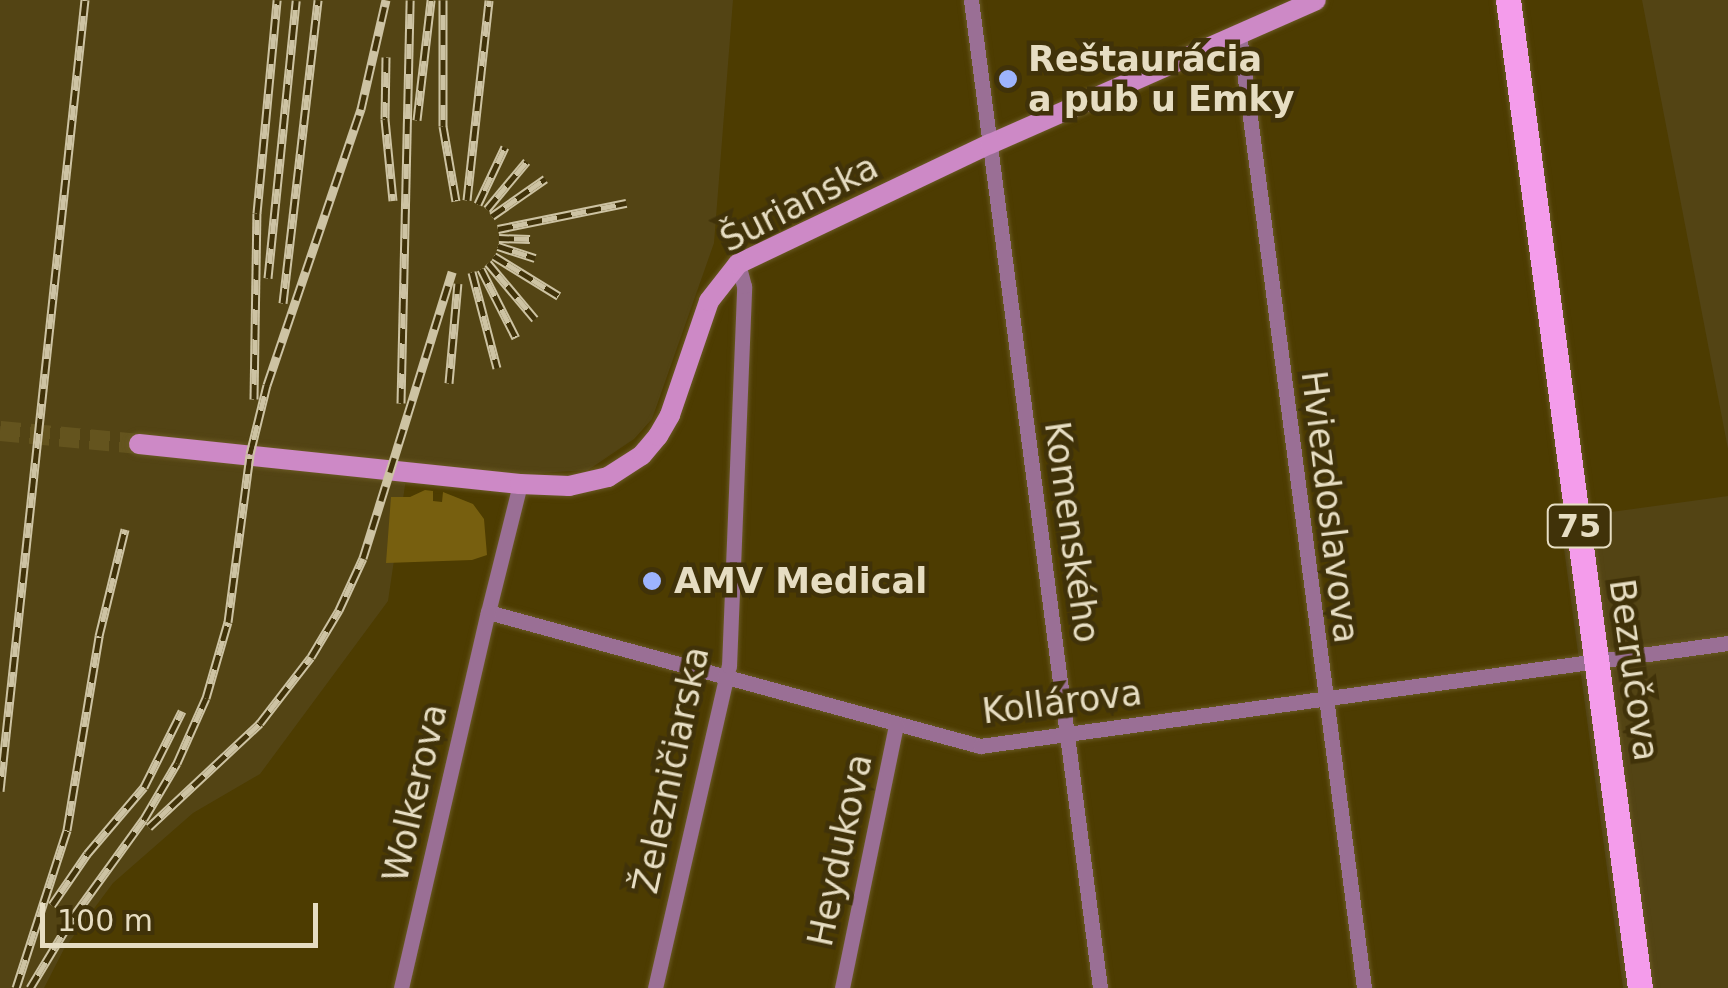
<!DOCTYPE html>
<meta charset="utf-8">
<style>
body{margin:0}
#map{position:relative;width:1728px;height:988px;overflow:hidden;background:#4d3c01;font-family:"DejaVu Sans",sans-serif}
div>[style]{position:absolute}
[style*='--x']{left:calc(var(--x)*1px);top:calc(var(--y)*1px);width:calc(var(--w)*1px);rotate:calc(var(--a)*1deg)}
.built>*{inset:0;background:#534414}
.green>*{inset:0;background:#775f0f}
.secondary-tunnel>*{height:20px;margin-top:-10px;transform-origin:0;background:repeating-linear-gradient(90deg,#64541e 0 20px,transparent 0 30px)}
.roads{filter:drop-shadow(0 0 2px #695924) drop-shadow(0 0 2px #695924)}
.street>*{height:15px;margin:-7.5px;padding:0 7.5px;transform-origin:7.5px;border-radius:7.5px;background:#9a6f95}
.secondary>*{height:20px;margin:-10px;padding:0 10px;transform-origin:10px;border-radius:10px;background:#cd89c6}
.primary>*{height:25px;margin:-12.5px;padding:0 12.5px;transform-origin:12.5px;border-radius:12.5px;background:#f49ceb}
.rail>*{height:9px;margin-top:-4.5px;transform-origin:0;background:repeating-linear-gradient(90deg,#403209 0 15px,#cdc3a3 0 30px);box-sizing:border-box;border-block:2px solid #cdc3a3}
.dots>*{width:28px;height:28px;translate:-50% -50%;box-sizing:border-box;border:5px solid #403209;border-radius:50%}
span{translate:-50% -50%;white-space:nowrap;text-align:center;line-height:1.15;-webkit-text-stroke:9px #403209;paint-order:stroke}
.shield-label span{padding:2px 8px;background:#403209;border:2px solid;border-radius:8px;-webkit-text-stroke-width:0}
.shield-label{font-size:32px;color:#e6ddc2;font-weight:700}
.poi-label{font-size:35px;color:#e6ddc2;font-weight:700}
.left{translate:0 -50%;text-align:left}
.street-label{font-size:35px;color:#e6ddc2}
.scale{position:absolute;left:40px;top:903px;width:278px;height:45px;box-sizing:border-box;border:5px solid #e6ddc2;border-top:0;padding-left:12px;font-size:30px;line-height:35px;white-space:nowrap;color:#e6ddc2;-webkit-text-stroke:8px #403209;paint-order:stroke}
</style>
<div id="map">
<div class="built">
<i style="clip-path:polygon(0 0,733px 0,714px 243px,652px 419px,634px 439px,588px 470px,524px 474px,408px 465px,388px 601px,260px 774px,193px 813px,113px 883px,64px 949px,44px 988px,0 988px)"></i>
<i style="clip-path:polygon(1642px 0,1728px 0,1728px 449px)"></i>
<i style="clip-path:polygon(1728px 496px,1728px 988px,1623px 988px,1560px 519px)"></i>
</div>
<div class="green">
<i style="clip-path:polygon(425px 490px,433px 491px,433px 501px,442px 502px,443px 492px,473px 504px,484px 519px,487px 555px,472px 560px,386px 563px,391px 497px,410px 497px)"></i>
</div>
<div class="secondary-tunnel">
<i style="--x:0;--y:431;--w:140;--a:5.3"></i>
</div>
<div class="roads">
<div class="street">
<i style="--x:971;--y:0;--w:996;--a:82.56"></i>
<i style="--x:1239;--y:33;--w:963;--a:82.54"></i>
<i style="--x:520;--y:484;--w:132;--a:104"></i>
<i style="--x:488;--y:612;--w:510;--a:15.24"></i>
<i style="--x:980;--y:746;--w:755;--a:-7.84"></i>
<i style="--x:401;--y:988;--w:386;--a:-77"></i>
<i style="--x:655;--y:988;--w:330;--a:-77.1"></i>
<i style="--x:729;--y:666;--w:380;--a:-87.7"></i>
<i style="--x:744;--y:286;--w:23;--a:-105"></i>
<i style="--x:842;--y:988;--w:269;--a:-78.4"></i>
</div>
<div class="secondary">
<i style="--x:139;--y:444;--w:383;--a:6"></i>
<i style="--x:520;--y:484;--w:49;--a:2.3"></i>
<i style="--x:569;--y:486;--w:40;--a:-13"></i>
<i style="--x:608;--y:477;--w:40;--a:-32.9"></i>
<i style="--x:642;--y:455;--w:25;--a:-50"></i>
<i style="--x:658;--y:436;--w:24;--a:-60"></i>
<i style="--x:670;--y:415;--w:120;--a:-71.1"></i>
<i style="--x:709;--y:301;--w:47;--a:-51.9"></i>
<i style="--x:738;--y:264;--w:279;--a:-25.5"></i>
<i style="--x:990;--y:144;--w:356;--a:-23.8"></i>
</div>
<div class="primary">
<i style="--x:1508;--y:0;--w:997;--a:82.39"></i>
</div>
</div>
<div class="rail">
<i style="--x:443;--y:0;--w:126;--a:90"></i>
<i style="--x:443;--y:126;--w:76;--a:80.2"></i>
<i style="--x:386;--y:57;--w:62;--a:90.9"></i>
<i style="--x:385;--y:119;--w:82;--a:84.4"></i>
<i style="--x:417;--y:120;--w:121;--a:-83.3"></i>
<i style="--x:467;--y:200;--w:201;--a:-83.7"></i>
<i style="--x:478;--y:204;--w:63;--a:-64.7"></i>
<i style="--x:487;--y:209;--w:62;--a:-50.2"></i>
<i style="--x:492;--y:216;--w:65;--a:-34.9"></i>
<i style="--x:498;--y:229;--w:131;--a:-11.5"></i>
<i style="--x:499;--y:238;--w:31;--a:2"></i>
<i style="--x:498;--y:246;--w:39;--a:18"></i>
<i style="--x:494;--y:256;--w:76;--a:31.6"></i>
<i style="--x:488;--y:263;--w:73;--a:50"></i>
<i style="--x:481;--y:269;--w:77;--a:63.1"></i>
<i style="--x:472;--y:272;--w:99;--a:75.4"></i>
<i style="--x:268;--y:278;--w:279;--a:-84.2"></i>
<i style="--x:283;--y:303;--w:305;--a:-83.4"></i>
<i style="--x:449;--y:383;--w:100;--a:-84.9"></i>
<i style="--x:254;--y:399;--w:186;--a:-89.1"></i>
<i style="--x:257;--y:213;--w:214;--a:-84.6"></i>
<i style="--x:401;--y:403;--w:403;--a:-88.7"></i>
<i style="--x:0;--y:791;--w:796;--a:-83.87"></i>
<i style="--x:149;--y:827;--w:152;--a:-43.1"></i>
<i style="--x:260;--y:723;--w:83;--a:-52.3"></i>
<i style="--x:311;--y:657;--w:55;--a:-59.2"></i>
<i style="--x:339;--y:610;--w:57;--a:-65.2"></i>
<i style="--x:363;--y:558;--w:300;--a:-72.7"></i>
<i style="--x:52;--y:905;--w:62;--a:-55.5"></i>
<i style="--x:87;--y:854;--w:88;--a:-49.6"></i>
<i style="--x:144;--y:787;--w:85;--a:-63.4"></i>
<i style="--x:16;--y:988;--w:166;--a:-72.1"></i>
<i style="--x:67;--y:830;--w:197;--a:-80.6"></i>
<i style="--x:99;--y:636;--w:110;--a:-76.3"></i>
<i style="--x:30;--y:988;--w:83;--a:-58.8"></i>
<i style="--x:73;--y:917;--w:121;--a:-54.1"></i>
<i style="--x:144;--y:819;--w:65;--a:-59.5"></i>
<i style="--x:177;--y:763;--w:71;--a:-66"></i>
<i style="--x:206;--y:698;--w:79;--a:-73.9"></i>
<i style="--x:228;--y:622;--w:169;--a:-82.5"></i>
<i style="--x:250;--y:454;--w:71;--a:-76.2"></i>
<i style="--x:267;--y:385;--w:292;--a:-71.2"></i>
<i style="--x:361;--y:109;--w:112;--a:-77.1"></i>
</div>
<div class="dots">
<i style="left:1008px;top:79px;background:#9db4fd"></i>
<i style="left:652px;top:581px;background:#9db4fd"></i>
</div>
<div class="shield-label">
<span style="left:1579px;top:526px">75</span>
</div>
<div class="poi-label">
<span class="left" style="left:1028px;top:79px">Reštaurácia<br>a pub u Emky</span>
<span class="left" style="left:674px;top:581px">AMV Medical</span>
</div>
<div class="street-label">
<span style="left:799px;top:203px;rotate:-27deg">Šurianska</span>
<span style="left:1330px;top:507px;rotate:83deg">Hviezdoslavova</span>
<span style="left:1072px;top:532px;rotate:82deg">Komenského</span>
<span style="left:1634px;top:670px;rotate:82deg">Bezručova</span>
<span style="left:1062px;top:702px;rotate:-7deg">Kollárova</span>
<span style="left:671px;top:770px;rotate:-78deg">Železničiarska</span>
<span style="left:415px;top:793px;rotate:-77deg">Wolkerova</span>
<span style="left:840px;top:850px;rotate:-78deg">Heydukova</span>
</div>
<div class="scale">100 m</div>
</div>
